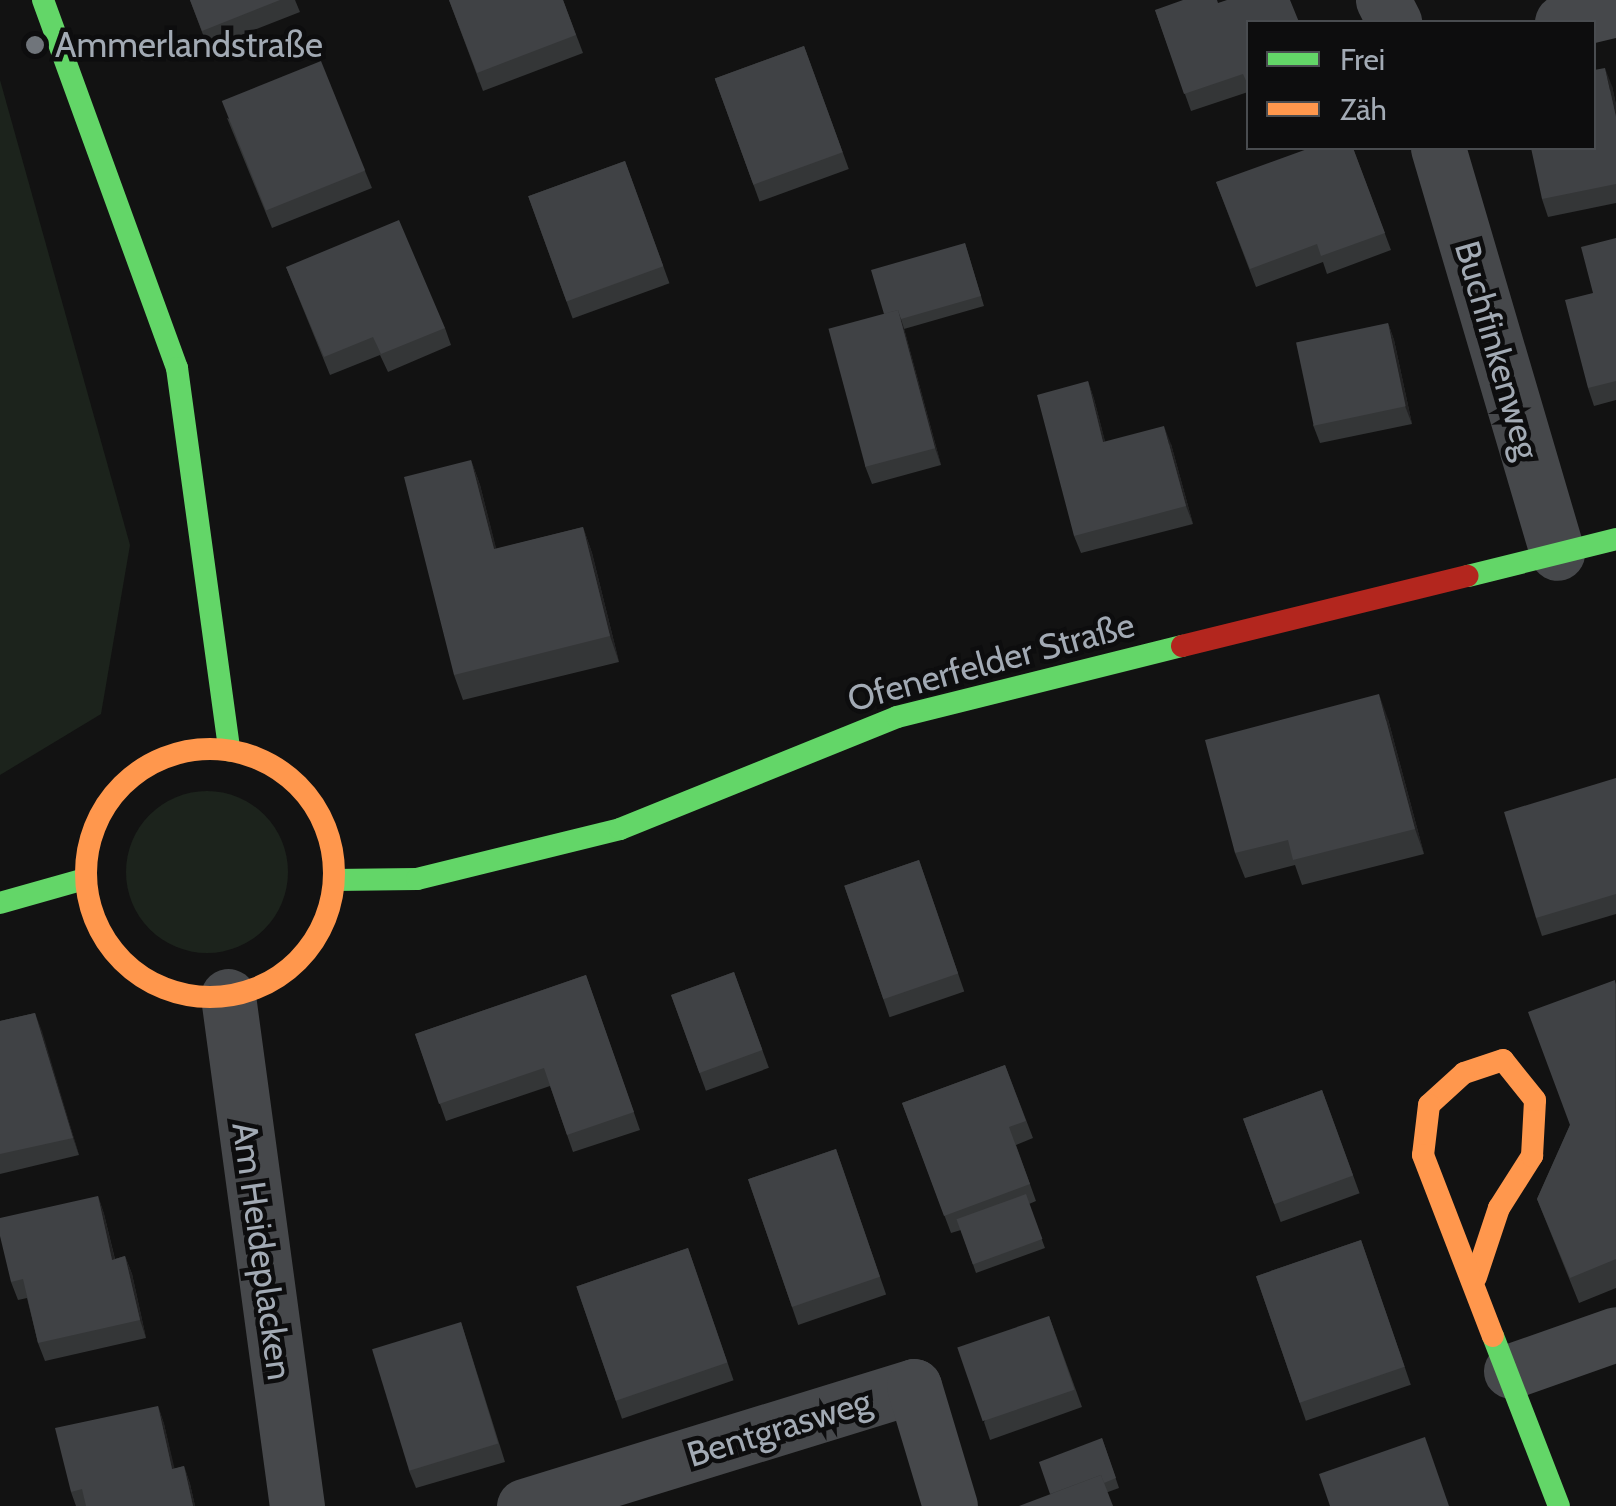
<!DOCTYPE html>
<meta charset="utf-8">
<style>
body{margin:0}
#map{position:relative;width:1616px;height:1506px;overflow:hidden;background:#121212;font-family:Cabin,sans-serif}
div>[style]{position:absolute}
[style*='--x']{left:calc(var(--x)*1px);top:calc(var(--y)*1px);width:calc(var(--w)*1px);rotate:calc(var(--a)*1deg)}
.green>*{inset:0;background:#1c231c}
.round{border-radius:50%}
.street>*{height:55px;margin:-27.5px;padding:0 27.5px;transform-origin:27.5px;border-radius:27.5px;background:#46484b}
.fast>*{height:22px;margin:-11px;padding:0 11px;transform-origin:11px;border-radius:11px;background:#63d668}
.slow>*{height:22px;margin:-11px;padding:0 11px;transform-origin:11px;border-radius:11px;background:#ff974d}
.slow>.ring{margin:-11px;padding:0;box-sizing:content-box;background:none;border:22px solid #ff974d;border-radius:50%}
.jam>*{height:22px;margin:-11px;padding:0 11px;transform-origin:11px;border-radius:11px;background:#b3261e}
.wall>*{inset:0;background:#343637;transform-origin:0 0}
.shaded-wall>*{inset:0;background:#222223}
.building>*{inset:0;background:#404245;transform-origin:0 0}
.dots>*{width:28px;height:28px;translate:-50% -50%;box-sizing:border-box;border:5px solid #0d0d0e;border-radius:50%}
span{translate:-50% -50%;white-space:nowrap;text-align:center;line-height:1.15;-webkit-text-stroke:9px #0d0d0e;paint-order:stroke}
.poi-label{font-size:35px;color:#a2aab4}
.left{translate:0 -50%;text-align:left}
.street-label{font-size:35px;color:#a2aab4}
.legend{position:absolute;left:1246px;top:20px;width:350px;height:130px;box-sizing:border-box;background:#0d0d0e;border:2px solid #494c50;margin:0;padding:12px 18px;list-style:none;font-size:30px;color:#a2aab4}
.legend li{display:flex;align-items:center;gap:20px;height:50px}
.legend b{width:50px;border:2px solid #494c50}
</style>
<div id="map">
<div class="green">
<i style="clip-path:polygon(0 80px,130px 545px,101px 714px,0 775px)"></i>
<i class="round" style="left:126px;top:791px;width:162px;height:162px"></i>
</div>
<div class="street">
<i style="--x:1383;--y:0;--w:25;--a:63"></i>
<i style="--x:1562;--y:22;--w:56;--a:-13.5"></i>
<i style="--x:1438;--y:148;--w:422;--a:73.6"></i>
<i style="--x:228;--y:996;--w:515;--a:82.3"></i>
<i style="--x:1511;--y:1371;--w:111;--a:-19.4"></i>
<i style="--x:524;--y:1506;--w:408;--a:-17.1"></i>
<i style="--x:914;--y:1386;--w:125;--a:73.3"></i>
</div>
<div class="fast">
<i style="--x:43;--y:0;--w:392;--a:70"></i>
<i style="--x:177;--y:368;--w:386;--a:82.2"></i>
<i style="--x:1468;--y:576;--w:153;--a:-14"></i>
<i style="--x:334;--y:880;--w:83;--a:-0.7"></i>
<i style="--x:417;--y:879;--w:209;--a:-13.8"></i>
<i style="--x:620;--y:829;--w:299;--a:-22"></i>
<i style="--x:897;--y:717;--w:294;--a:-14"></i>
<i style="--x:0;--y:903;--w:88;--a:-15.8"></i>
<i style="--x:1493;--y:1336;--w:182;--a:68.8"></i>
</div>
<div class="slow">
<i class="ring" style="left:86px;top:749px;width:226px;height:226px"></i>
<i style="--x:1476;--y:1277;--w:73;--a:-71.6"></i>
<i style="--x:1499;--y:1208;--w:62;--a:-57.6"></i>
<i style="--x:1532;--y:1156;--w:56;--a:-86.9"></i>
<i style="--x:1535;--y:1100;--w:51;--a:-128.7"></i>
<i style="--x:1503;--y:1060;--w:41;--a:161.6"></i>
<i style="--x:1464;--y:1073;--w:47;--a:137.6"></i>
<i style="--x:1429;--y:1105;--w:50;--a:96.8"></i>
<i style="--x:1423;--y:1155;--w:194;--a:68.9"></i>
</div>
<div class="jam">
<i style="--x:1182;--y:646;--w:294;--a:-13.8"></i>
</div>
<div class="wall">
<i style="clip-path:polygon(190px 0,295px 0,300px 12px,208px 48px)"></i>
<i style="clip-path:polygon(449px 0,563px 0,583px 53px,483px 91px)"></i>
<i style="clip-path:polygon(1219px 3px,1248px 22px,1248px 92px,1191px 111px,1155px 10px)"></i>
<i style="left:804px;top:46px;width:131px;height:95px;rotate:70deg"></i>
<i style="clip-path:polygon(1612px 86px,1616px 105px,1616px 203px,1548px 217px,1542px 199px)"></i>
<i style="clip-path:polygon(227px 118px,365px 171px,372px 188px,272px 228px)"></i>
<i style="clip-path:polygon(1353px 148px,1391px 250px,1327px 274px,1323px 262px,1256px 287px,1216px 182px)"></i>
<i style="left:625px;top:161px;width:130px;height:103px;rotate:70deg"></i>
<i style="clip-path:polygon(1616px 238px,1616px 400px,1594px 406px,1588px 388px,1593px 293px)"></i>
<i style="clip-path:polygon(965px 243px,984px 306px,904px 329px,941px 465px,872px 484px,865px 466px,884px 314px)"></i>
<i style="clip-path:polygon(286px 267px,445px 328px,451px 345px,388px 372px,380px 355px,330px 375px)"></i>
<i style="clip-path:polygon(1388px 323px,1394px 340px,1412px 424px,1320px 443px,1313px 425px)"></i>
<i style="clip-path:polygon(1088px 381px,1094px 399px,1105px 442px,1171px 444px,1193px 524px,1081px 553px,1074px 536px)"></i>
<i style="clip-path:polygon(471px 460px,480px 485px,496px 549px,583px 527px,592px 553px,619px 662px,463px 700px,454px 675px)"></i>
<i style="clip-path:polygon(1388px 719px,1424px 854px,1302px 885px,1295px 865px,1245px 878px,1235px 853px)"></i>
<i style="clip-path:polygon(1616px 778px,1616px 914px,1542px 936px,1536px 918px)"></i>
<i style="left:919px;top:860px;width:139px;height:79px;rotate:71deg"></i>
<i style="left:734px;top:972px;width:102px;height:67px;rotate:70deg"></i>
<i style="clip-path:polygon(586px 975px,640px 1130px,573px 1152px,550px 1086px,446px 1121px,415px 1034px)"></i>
<i style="clip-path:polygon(1616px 981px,1616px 1288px,1579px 1303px,1537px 1199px,1570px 1125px)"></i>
<i style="clip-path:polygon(35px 1013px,79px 1155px,0 1174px,0 1021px)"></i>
<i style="clip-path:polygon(1005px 1065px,1033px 1138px,1016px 1145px,1036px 1201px,1029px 1204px,1045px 1248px,976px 1273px,961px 1230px,951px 1233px,902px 1103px)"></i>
<i style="left:1322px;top:1090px;width:110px;height:84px;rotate:70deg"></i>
<i style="left:836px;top:1149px;width:154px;height:93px;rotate:71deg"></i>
<i style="clip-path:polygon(98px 1196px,104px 1214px,115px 1259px,125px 1256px,132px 1274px,146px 1338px,45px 1361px,38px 1343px,27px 1298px,18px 1300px,11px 1282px)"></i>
<i style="left:1361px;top:1240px;width:153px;height:111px;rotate:71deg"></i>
<i style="left:688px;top:1248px;width:140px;height:118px;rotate:71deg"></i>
<i style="clip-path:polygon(1049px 1316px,1082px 1407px,990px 1440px,984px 1422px)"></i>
<i style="clip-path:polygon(461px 1322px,505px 1462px,416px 1488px,409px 1471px)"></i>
<i style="clip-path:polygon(158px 1406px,164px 1424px,174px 1469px,184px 1466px,190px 1484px,195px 1506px,76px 1506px,71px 1492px)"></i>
<i style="clip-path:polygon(1102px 1438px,1119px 1488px,1108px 1492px,1050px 1494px)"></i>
</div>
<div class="shaded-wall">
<i style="clip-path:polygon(1605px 68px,1612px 86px,1616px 105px,1616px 117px)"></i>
<i style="clip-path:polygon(898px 310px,904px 328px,941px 465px,935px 448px)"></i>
<i style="clip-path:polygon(1388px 323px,1394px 340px,1412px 424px,1405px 406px)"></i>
<i style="clip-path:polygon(1088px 381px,1094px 399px,1110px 460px,1103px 442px)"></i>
<i style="clip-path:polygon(1164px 426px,1171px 444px,1193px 524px,1186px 506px)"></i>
<i style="clip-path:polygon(471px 460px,480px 485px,503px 575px,494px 549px)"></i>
<i style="clip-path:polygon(583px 527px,592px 553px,619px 662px,610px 636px)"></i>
<i style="clip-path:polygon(1379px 694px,1388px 719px,1424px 854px,1415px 829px)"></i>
<i style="clip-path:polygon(35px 1013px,42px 1031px,79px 1155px,73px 1138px)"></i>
<i style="clip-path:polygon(98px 1196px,104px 1214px,119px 1277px,112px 1260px)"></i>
<i style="clip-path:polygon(125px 1256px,132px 1274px,146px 1338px,140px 1320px)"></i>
<i style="clip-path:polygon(158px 1406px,164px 1424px,179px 1487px,172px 1469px)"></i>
<i style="clip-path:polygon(184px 1466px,190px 1484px,195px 1506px,193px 1506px)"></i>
</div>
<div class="building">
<i style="clip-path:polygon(190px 0,280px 0,202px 31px)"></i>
<i style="clip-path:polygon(449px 0,563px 0,576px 35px,477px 73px)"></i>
<i style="clip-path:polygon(1183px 0,1217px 0,1218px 3px,1227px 0,1290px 0,1299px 22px,1248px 22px,1248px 85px,1243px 74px,1184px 94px,1155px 10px)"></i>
<i style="left:804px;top:46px;width:113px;height:95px;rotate:70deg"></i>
<i style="left:321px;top:61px;width:118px;height:107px;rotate:68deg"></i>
<i style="clip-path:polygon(1605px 68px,1616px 117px,1616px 184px,1542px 199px,1531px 148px,1594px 148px,1594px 70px)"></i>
<i style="clip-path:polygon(1310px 148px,1353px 148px,1385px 233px,1321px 256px,1317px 244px,1250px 269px,1216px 182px)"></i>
<i style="left:625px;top:161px;width:112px;height:103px;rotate:70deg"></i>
<i style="clip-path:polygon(399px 220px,445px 328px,381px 354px,373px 337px,324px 357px,286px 267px)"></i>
<i style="clip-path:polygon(1616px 238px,1616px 381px,1588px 388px,1565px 300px,1593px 293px,1581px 247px)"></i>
<i style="clip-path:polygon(965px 243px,981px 296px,901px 319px,898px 310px,884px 314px,871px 270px)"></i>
<i style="left:898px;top:310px;width:143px;height:72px;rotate:75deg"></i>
<i style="left:1388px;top:323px;width:85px;height:94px;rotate:78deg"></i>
<i style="clip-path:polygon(1088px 381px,1103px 442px,1164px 426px,1186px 506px,1074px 536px,1037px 395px)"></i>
<i style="clip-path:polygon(471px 460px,494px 549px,583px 527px,610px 636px,454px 675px,404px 477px)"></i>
<i style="clip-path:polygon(1379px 694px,1415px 829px,1293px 860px,1288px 840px,1235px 853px,1205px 740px)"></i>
<i style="clip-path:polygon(1616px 778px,1616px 894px,1536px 918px,1504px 812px)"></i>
<i style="left:919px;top:860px;width:120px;height:79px;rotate:71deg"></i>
<i style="left:734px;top:972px;width:83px;height:67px;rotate:70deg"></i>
<i style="clip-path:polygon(586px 975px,634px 1112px,567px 1135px,544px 1068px,439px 1104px,415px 1034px)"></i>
<i style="clip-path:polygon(1615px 980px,1616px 1259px,1570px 1278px,1537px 1199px,1570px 1125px,1528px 1012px)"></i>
<i style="clip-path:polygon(35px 1013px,73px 1138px,0 1154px,0 1021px)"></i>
<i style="clip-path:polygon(1005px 1065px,1026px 1121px,1009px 1127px,1030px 1184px,944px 1216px,902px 1103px)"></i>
<i style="left:1322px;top:1090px;width:91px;height:84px;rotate:70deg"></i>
<i style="left:836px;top:1149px;width:135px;height:93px;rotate:71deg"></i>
<i style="left:1026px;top:1194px;width:48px;height:74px;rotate:70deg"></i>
<i style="clip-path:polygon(98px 1196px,112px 1260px,125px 1256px,140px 1320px,38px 1343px,23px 1279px,11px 1282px,0 1236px,0 1218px)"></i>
<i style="left:1361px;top:1240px;width:134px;height:111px;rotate:71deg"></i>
<i style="left:688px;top:1248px;width:121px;height:118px;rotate:71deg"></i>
<i style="left:1049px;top:1316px;width:78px;height:97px;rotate:71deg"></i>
<i style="left:461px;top:1322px;width:127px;height:93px;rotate:73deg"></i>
<i style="clip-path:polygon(158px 1406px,172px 1469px,184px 1466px,193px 1506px,86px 1506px,82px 1489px,71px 1492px,55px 1428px)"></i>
<i style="clip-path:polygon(1425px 1437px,1449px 1506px,1330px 1506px,1319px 1474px)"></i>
<i style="clip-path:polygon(1102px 1438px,1116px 1478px,1104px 1483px,1101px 1475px,1050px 1494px,1039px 1462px)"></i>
<i style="clip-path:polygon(1101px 1475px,1113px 1506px,1019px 1506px)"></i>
</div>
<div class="dots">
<i style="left:35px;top:45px;background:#70757b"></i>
</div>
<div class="poi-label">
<span class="left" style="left:55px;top:45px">Ammerlandstraße</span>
</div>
<div class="street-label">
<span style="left:1497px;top:350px;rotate:74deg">Buchfinkenweg</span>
<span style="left:991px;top:662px;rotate:-15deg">Ofenerfelder Straße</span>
<span style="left:262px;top:1251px;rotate:82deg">Am Heideplacken</span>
<span style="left:779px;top:1428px;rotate:-17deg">Bentgrasweg</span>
</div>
<ul class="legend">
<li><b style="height:12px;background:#63d668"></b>Frei</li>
<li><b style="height:12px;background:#ff974d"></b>Zäh</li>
</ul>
</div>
